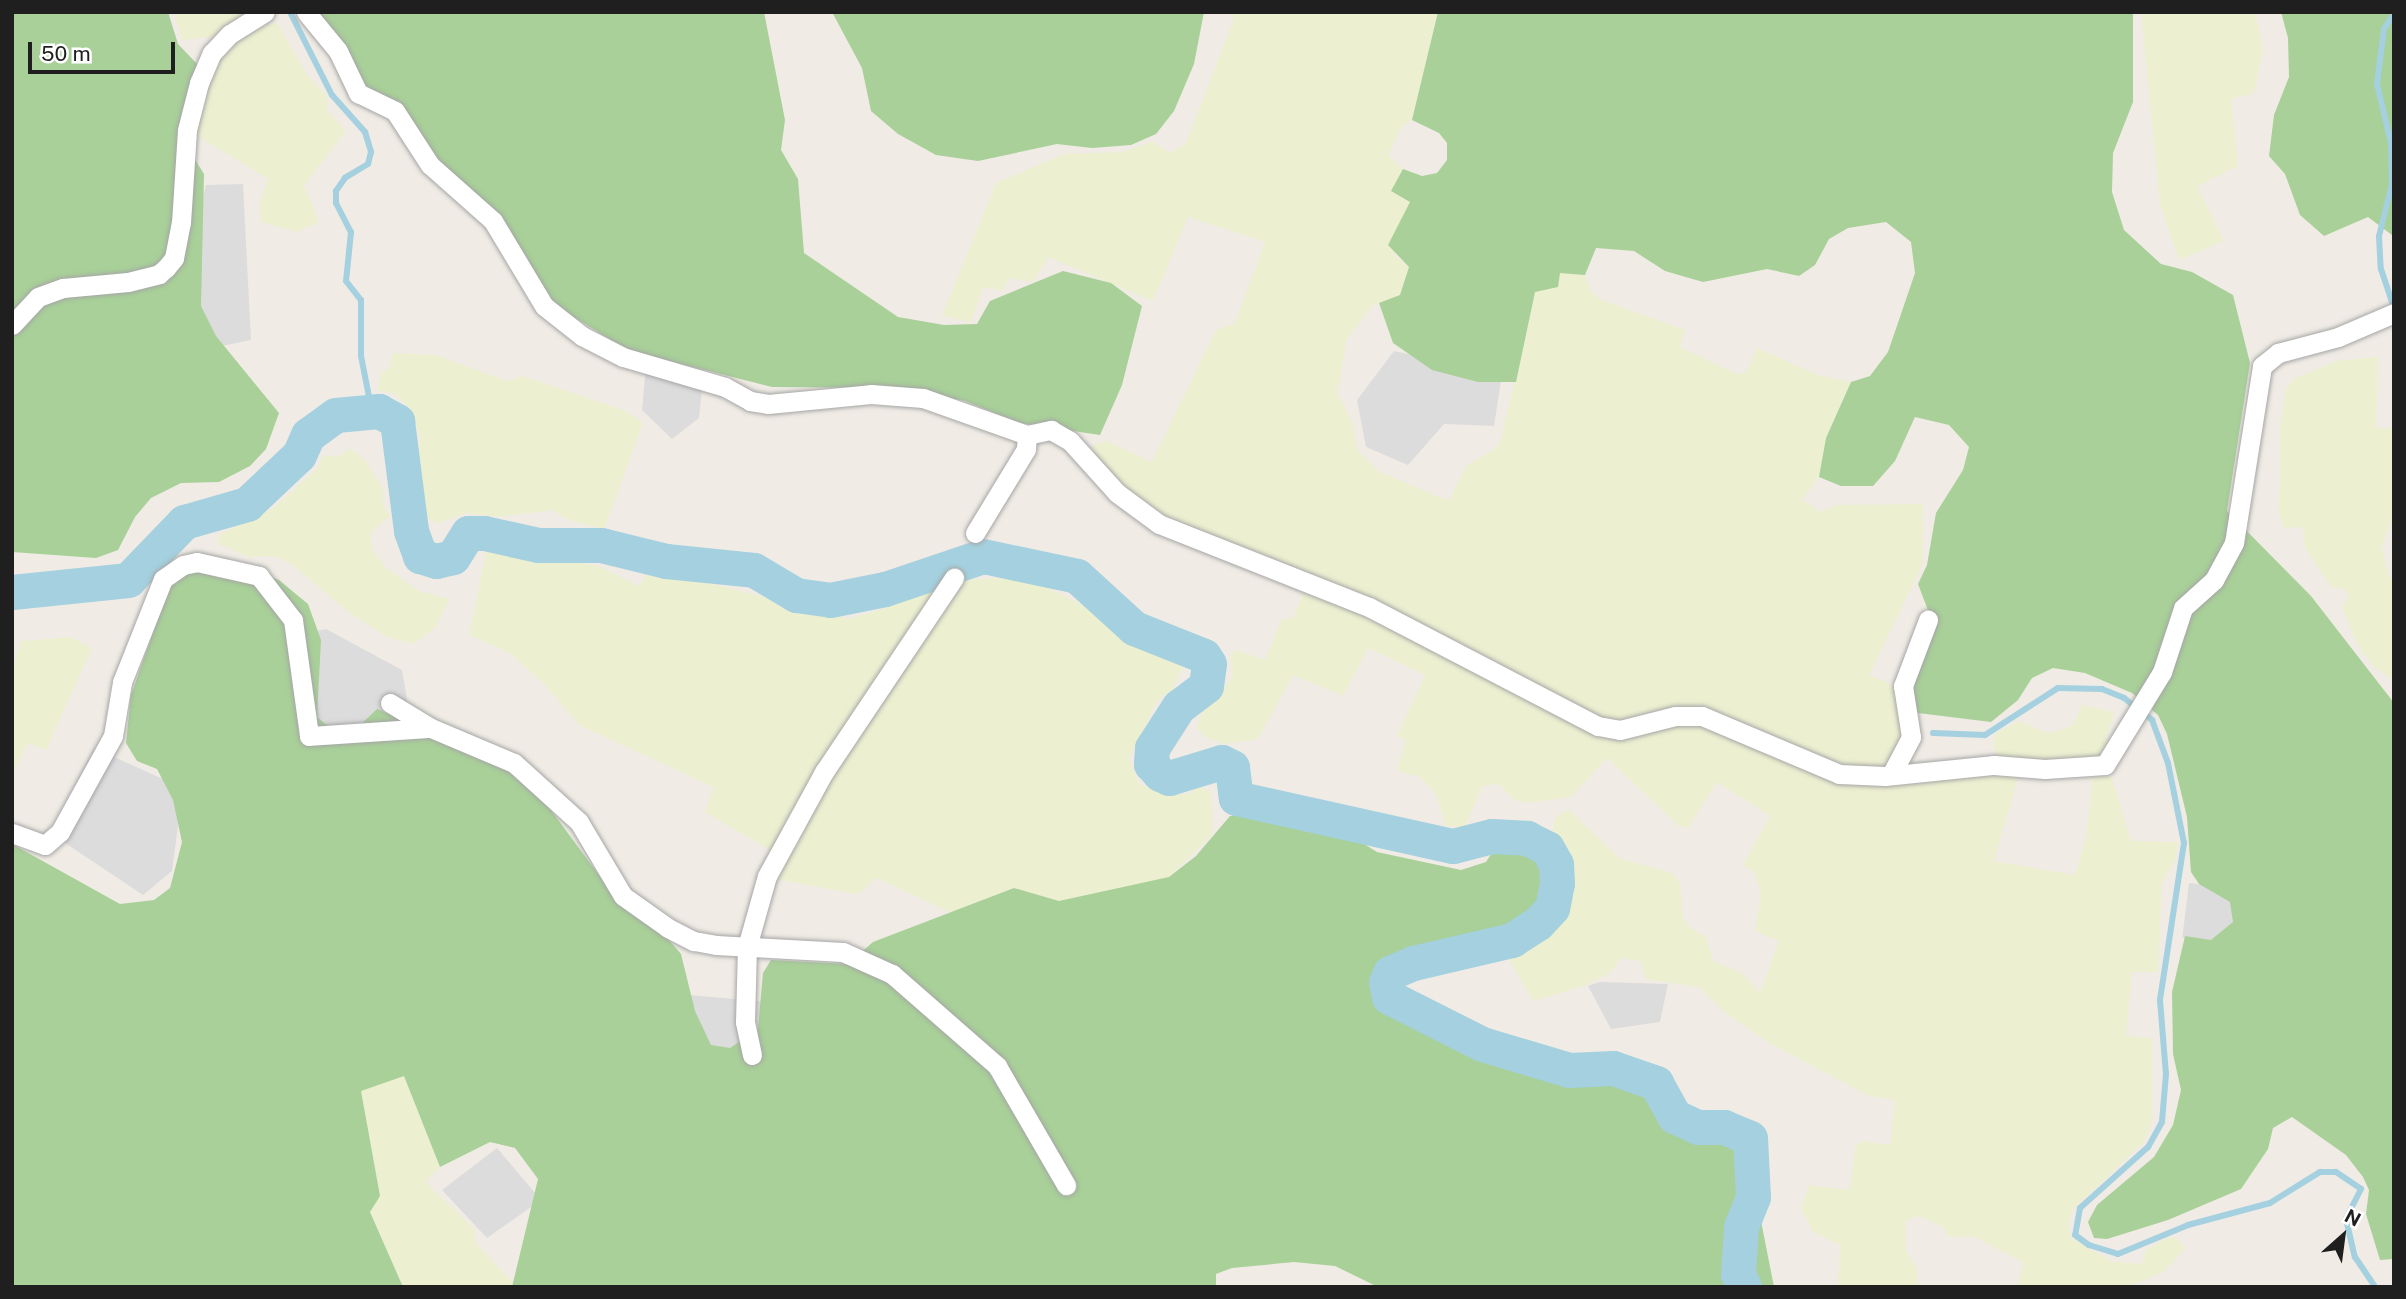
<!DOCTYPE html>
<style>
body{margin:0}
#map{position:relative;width:2406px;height:1299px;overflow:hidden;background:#f0ece5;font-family:"Public Sans",sans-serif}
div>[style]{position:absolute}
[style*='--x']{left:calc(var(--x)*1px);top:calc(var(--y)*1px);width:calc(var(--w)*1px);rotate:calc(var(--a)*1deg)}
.residential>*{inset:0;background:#dddcdc;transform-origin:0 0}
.farmland>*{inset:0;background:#ecefd0}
.forest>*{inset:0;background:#a8d098}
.stream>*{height:6px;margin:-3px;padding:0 3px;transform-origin:3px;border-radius:3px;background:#a4d0df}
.river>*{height:35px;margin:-17.5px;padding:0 17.5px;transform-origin:17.5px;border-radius:17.5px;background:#a4d0df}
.roads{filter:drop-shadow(0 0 2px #a6a6a6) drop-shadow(0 0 2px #a6a6a6)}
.minor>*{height:19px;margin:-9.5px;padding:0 9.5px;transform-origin:9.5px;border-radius:9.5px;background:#fff}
span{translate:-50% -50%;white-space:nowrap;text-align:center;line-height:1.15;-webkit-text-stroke:7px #fff;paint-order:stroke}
.frame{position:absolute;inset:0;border:14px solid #1f1f1f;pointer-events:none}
.north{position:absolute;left:2308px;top:1201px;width:70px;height:70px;-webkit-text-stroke:5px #fff;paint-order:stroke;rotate:28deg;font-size:19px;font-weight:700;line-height:28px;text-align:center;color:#1f1f1f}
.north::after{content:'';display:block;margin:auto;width:24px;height:32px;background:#1f1f1f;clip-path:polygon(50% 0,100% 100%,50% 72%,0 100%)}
.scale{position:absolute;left:28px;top:42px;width:147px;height:32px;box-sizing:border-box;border:4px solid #1f1f1f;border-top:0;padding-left:9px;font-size:21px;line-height:24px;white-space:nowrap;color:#1f1f1f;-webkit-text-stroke:5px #fff;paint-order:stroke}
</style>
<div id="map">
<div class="residential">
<i style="clip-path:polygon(243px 184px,251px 340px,197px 351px,186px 269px,206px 185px)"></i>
<i style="clip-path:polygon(1394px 351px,1502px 374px,1494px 426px,1444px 424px,1408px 465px,1366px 447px,1357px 400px)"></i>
<i style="clip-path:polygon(647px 354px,704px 369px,699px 418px,672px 439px,642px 410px)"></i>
<i style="clip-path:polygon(326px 629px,402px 670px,415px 745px,302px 748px,288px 637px)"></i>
<i style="clip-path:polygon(94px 748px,183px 788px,172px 871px,143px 895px,50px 833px)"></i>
<i style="left:2189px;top:883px;width:49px;height:55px;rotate:7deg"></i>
<i style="clip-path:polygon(1600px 982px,1668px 984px,1660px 1022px,1611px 1029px,1588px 986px)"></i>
<i style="clip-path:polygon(678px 994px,768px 1002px,773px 1057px,702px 1056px)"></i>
<i style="clip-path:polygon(497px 1148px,541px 1200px,487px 1238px,442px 1190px)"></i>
</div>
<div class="farmland">
<i style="clip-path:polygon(174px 12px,254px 12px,222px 36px,182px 40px)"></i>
<i style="clip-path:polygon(1230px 12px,1438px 12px,1412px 120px,1402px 126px,1388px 156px,1403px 169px,1392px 191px,1411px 202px,1394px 255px,1409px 267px,1400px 295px,1373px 305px,1347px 339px,1337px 393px,1353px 424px,1357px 450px,1378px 471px,1449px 501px,1466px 466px,1496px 448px,1501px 439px,1535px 292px,1558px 287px,1559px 272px,1585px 275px,1590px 290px,1600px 299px,1685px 330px,1680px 347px,1737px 374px,1746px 373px,1757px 348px,1818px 375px,1851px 382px,1826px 438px,1819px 477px,1802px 499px,1820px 512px,1836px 505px,1923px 504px,1923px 563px,1869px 675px,1897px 687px,1907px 730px,1888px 769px,1856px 772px,1723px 718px,1611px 724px,1151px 513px,1089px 452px,1093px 445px,1107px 441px,1152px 462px,1216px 330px,1235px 323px,1265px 242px,1188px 217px,1153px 301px,1048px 257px,1033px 282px,1009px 278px,1002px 291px,983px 287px,971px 322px,942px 316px,996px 183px,1064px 154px,1123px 152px,1153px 141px,1170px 153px,1186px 143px,1234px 19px)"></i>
<i style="clip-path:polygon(2141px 12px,2255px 12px,2263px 49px,2254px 93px,2231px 99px,2238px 166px,2197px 186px,2224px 241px,2179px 260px,2160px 204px)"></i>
<i style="clip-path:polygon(277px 23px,308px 77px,327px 95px,327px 110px,346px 131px,304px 185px,319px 222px,297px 232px,261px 222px,260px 202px,268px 179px,196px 135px,194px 114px,224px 48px,254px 29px)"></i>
<i style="clip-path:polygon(392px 353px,436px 355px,507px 381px,523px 376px,626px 411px,643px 423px,604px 529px,566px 519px,553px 510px,498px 517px,467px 513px,438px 523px,425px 518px,416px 497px,420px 438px,409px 407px,395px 394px,378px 390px,380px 374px,390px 367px)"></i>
<i style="clip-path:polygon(2378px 357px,2376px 427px,2394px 429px,2394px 512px,2382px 547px,2389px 577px,2394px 580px,2394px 681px,2374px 667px,2357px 644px,2342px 607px,2349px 596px,2345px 589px,2331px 587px,2306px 549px,2302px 527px,2284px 528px,2279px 511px,2280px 431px,2285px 391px,2293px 379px,2336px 361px)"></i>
<i style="clip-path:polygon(350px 448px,366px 461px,383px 489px,383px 505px,390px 516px,370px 533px,373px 551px,386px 568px,419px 591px,449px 599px,436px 627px,413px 644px,385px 636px,350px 613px,291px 564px,274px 556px,249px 557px,219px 544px,217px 536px,272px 509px,317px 469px,323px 456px,339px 456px)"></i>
<i style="clip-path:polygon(487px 548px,598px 566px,639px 586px,647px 574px,675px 574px,848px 619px,883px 609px,896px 598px,940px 588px,771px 851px,705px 812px,713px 787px,579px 725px,545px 685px,510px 653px,469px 635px)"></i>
<i style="clip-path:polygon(1004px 578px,1034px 582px,1094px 610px,1129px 641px,1187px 658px,1172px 690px,1157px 701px,1129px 758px,1139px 784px,1168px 795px,1189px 794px,1198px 786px,1211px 792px,1212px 835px,1169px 877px,1059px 902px,1014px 888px,952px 913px,876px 878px,858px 894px,773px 879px,788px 842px,960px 580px)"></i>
<i style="clip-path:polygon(1304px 590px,1367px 612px,1593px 729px,1687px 720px,1786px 761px,2019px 774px,1994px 861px,2075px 875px,2086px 838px,2093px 776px,2111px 776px,2131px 841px,2178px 842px,2175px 860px,2162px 882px,2158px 972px,2132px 972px,2126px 1036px,2152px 1038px,2152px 1120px,2144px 1142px,2072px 1210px,2068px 1226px,2071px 1238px,2111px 1261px,2142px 1264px,2146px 1250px,2167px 1238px,2176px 1238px,2186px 1248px,2162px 1273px,2127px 1287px,2017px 1287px,2024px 1263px,1975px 1237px,1948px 1237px,1943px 1227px,1919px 1216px,1906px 1221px,1906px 1252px,1916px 1267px,1918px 1287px,1838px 1287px,1840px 1245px,1813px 1232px,1801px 1208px,1809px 1185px,1850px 1190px,1855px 1146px,1862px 1141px,1890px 1145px,1895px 1100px,1869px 1096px,1771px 1044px,1723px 1011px,1699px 987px,1646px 979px,1640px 961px,1621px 958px,1611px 972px,1584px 986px,1533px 1001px,1509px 959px,1514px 949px,1541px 938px,1567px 911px,1565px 861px,1551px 837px,1555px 818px,1568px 809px,1619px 858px,1672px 873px,1680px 883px,1683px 918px,1690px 928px,1706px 936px,1713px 961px,1742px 973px,1760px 993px,1779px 941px,1755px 931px,1761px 894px,1754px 872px,1743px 865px,1770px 816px,1717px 782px,1688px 828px,1679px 826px,1607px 758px,1571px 797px,1527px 803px,1515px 800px,1498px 784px,1482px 786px,1465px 827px,1446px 826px,1436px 794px,1420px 777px,1397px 771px,1406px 740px,1397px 736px,1425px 675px,1368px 648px,1343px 696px,1293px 675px,1258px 739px,1224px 744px,1206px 737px,1197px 728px,1202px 711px,1232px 678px,1230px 655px,1236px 650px,1265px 660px,1281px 620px,1294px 617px)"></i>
<i style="clip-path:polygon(71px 637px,92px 648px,46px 750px,28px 743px,12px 775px,12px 672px,21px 641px)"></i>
<i style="clip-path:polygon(2082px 705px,2115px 712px,2105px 739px,2116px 745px,2101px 762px,1998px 759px,1993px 744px,1996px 733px,2019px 721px,2048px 733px,2061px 730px,2073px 725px)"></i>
<i style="clip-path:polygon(405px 1075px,440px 1167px,425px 1182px,473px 1228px,476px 1243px,513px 1283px,512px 1287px,403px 1287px,370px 1212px,361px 1090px)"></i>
</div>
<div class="forest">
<i style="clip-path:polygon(12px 12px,168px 12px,178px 44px,199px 66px,182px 111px,180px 136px,204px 174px,201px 306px,216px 336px,279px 413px,266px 449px,250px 466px,219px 482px,181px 483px,151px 498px,135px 517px,118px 550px,96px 558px,12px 552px)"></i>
<i style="clip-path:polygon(318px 12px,764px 12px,785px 120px,781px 150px,798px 179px,804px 253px,898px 317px,944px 325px,977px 324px,990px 301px,1063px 271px,1111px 283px,1142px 306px,1122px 385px,1100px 435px,1020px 423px,965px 401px,900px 388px,772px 387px,627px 350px,553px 304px,423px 146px,366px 86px)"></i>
<i style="clip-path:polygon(832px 12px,1204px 12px,1194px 64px,1174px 111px,1156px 134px,1131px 145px,1092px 148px,1057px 144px,978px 161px,936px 155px,898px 134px,871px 111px,862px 68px)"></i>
<i style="clip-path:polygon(1438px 12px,2133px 12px,2133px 102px,2113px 153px,2112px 192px,2124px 230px,2161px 264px,2192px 272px,2233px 295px,2250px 363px,2227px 511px,2311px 596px,2394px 703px,2394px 1259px,2380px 1260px,2366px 1214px,2369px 1190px,2363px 1177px,2346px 1155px,2292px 1117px,2273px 1128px,2268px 1149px,2241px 1189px,2168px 1220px,2107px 1239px,2094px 1238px,2088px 1222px,2097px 1205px,2154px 1157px,2173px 1125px,2181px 1090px,2173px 1054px,2172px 992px,2185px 936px,2211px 940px,2233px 922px,2230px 902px,2199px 884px,2191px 872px,2187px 817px,2167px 734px,2158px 715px,2132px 693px,2085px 673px,2053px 668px,2032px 678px,2018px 700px,1991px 722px,1918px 713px,1910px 701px,1910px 681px,1934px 626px,1918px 584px,1927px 565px,1936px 513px,1963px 470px,1969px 447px,1949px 425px,1915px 417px,1895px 461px,1873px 486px,1841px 486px,1819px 477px,1826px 438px,1851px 382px,1870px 376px,1888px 352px,1915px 273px,1911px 242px,1886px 222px,1848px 228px,1829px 239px,1815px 265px,1799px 276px,1767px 269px,1703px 282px,1665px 271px,1634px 251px,1596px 248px,1585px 275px,1560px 273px,1558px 287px,1535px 292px,1516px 382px,1478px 382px,1432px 370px,1393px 343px,1379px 303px,1400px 295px,1409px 267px,1388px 245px,1410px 202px,1391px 191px,1403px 169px,1422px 176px,1437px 173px,1447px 160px,1447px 143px,1439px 133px,1412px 120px)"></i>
<i style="clip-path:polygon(2281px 12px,2394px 12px,2394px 284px,2392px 235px,2368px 217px,2324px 236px,2300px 215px,2285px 174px,2269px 156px,2274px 115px,2289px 77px,2288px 38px)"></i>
<i style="clip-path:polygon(239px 565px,279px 580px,308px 604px,321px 640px,317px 717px,328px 726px,356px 729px,377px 709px,497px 761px,550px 809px,618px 901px,662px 932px,681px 954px,695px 1011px,711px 1045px,730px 1048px,758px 1029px,763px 973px,771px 960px,848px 964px,873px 942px,1014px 888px,1059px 901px,1169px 877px,1196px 856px,1230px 816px,1271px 813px,1335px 826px,1377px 852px,1461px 870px,1486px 862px,1495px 848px,1538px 854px,1550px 872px,1549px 896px,1533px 917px,1507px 932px,1401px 958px,1377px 973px,1379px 992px,1388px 1004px,1493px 1056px,1574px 1076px,1601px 1072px,1629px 1079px,1649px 1088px,1670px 1121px,1740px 1148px,1745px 1188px,1760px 1216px,1774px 1287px,1378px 1287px,1335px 1266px,1294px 1262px,1232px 1268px,1216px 1274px,1216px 1287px,512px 1287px,538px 1179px,515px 1148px,490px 1142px,440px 1167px,404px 1076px,361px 1091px,380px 1196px,370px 1212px,403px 1287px,12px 1287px,12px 844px,120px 904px,154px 900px,170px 888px,182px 842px,173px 800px,157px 769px,137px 761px,126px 743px,131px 695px,171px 582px,188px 571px)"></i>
</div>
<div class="stream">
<i style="--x:290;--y:12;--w:93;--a:63.2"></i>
<i style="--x:332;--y:95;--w:50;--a:48.3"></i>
<i style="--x:365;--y:132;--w:21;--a:73"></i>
<i style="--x:371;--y:152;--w:12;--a:104"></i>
<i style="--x:368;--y:164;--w:27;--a:149"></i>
<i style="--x:345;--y:178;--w:16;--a:125"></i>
<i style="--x:336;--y:191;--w:12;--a:90"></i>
<i style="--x:336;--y:203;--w:33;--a:63"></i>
<i style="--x:351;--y:232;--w:49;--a:95.8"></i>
<i style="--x:346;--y:281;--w:24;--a:52"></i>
<i style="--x:361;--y:300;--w:56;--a:90"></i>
<i style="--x:361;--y:356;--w:57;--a:78.9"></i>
<i style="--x:2394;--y:14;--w:18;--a:124"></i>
<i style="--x:2384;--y:29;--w:55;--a:97.3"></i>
<i style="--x:2377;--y:84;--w:61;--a:76.7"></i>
<i style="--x:2391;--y:143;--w:41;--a:88.6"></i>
<i style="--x:2392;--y:184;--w:54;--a:104"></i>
<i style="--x:2379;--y:236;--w:33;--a:87"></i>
<i style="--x:2381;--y:269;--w:41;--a:71.6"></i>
<i style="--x:1933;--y:733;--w:52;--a:2.2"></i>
<i style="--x:1985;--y:735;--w:87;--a:-32.8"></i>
<i style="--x:2058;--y:688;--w:44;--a:1.3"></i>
<i style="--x:2102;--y:689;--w:24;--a:22"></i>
<i style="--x:2124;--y:698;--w:36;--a:38"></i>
<i style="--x:2152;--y:720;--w:46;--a:69.6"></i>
<i style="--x:2168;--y:763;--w:82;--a:78.7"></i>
<i style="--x:2184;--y:843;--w:159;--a:98.7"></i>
<i style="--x:2160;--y:1000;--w:74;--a:85.4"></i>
<i style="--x:2166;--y:1074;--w:48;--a:94.8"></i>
<i style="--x:2162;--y:1122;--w:29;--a:119"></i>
<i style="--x:2148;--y:1147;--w:91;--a:138.1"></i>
<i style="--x:2080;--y:1208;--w:27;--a:100"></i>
<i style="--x:2075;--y:1235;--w:17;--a:36"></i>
<i style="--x:2089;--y:1245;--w:30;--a:17"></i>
<i style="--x:2118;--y:1254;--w:76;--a:-22.5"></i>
<i style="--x:2188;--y:1225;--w:85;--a:-15"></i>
<i style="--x:2270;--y:1203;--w:59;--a:-31.8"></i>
<i style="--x:2320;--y:1172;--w:16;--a:0"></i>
<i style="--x:2336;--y:1172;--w:30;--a:34"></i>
<i style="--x:2361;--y:1189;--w:34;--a:117"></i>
<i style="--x:2346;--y:1219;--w:39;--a:77"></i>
<i style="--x:2355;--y:1257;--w:36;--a:56"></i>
</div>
<div class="river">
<i style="--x:12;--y:592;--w:117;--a:-5.9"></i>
<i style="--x:128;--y:580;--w:81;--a:-46"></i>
<i style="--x:184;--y:522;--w:66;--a:-15.9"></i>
<i style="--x:247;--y:504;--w:71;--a:-43.3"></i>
<i style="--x:299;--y:455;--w:22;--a:-66"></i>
<i style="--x:308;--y:435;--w:34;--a:-36"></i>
<i style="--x:336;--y:415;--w:43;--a:-5.3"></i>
<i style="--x:379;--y:411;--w:21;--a:29"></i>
<i style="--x:397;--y:421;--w:111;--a:82.7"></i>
<i style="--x:411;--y:531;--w:27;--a:70"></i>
<i style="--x:420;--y:556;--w:17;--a:17"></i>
<i style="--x:436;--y:561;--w:17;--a:-13"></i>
<i style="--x:453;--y:557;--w:28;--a:-58"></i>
<i style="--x:468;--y:533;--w:16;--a:0"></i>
<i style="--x:484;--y:533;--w:55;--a:12.5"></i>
<i style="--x:538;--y:545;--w:63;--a:0"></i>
<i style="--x:601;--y:545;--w:67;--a:13.8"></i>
<i style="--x:666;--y:561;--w:88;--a:5.8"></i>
<i style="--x:754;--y:570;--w:49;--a:30.8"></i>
<i style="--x:796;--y:595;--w:34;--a:8"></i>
<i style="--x:830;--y:600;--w:56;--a:-11.3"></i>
<i style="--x:885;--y:589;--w:103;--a:-18.6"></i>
<i style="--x:983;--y:556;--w:96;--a:12"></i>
<i style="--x:1077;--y:576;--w:77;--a:42.4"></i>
<i style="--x:1134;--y:628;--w:75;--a:21.8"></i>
<i style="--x:1204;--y:656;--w:9;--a:58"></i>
<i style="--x:1209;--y:664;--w:22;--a:98"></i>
<i style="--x:1206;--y:686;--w:34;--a:143"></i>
<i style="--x:1179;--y:706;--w:50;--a:122.7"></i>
<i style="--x:1152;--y:748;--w:16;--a:94"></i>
<i style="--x:1151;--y:764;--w:13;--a:48"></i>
<i style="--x:1160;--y:774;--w:10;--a:24"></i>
<i style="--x:1169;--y:778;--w:55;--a:-16.8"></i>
<i style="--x:1222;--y:762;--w:11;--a:27"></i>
<i style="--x:1232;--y:767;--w:31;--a:83"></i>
<i style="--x:1236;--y:798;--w:222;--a:12.5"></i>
<i style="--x:1453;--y:846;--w:40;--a:-14.4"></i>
<i style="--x:1492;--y:836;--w:35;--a:3"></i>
<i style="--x:1527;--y:838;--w:22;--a:27"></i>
<i style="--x:1547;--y:848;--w:18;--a:61"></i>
<i style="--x:1556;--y:864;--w:19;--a:87"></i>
<i style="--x:1557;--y:883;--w:25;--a:101"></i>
<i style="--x:1552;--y:908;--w:21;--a:133"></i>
<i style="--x:1538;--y:923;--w:31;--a:147"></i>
<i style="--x:1512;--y:940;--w:102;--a:166.9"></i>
<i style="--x:1413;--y:963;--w:25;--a:157"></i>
<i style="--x:1390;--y:973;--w:10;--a:114"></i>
<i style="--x:1386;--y:982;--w:15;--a:79"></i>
<i style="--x:1389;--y:997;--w:104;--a:26.8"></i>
<i style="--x:1482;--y:1044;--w:91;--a:16.6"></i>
<i style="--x:1569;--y:1070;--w:44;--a:-2.6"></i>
<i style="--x:1613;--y:1068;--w:46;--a:19.2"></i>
<i style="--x:1656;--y:1083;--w:38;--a:61"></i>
<i style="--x:1674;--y:1116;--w:26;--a:25"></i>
<i style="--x:1698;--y:1127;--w:26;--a:0"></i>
<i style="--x:1724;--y:1127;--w:28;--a:23"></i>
<i style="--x:1750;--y:1138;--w:59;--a:87.1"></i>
<i style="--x:1753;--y:1197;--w:32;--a:112"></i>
<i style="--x:1741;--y:1227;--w:47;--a:93.7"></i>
<i style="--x:1738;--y:1274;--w:14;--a:65"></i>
</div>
<div class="roads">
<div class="minor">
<i style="--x:306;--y:12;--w:50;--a:50.6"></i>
<i style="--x:338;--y:51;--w:47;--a:64.5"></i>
<i style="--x:358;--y:93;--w:41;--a:25.9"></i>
<i style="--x:395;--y:111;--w:64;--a:57.1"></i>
<i style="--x:430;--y:165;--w:84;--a:41.6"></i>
<i style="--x:493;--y:221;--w:99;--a:59"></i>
<i style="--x:544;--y:306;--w:48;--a:38.3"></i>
<i style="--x:582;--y:336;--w:46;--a:27.1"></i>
<i style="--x:623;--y:357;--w:106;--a:16.4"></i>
<i style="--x:725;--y:387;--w:29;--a:29"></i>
<i style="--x:750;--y:401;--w:18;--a:9"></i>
<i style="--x:768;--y:404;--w:103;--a:-5.5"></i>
<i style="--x:871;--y:394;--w:52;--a:4.4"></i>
<i style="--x:923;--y:398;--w:110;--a:19.6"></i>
<i style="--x:1027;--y:435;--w:25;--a:-12"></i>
<i style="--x:1051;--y:430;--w:22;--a:30"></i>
<i style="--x:1070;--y:441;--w:70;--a:47.9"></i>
<i style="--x:1117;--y:493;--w:52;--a:36.4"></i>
<i style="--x:1159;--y:524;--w:226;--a:21.6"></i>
<i style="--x:1369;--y:607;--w:258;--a:27.5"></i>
<i style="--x:1598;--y:726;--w:22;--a:10"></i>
<i style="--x:1620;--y:730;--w:57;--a:-14.3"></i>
<i style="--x:1675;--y:716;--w:27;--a:0"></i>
<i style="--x:1702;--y:716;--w:149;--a:22.9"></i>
<i style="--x:1839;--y:774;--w:46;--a:2.5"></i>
<i style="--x:1885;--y:776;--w:110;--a:-5.8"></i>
<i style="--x:1994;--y:765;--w:51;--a:4.5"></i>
<i style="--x:2045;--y:769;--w:60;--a:-3.8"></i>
<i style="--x:2105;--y:765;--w:109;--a:-58.5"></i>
<i style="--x:2162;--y:672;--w:67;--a:-71.8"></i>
<i style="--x:2183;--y:608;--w:42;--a:-42.1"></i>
<i style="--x:2214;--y:580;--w:42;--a:-61.6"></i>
<i style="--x:2234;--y:543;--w:179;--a:-81"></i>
<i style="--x:2262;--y:366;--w:21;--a:-39"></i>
<i style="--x:2278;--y:353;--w:62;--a:-14.9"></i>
<i style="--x:2338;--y:337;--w:61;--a:-23.2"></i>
<i style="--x:12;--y:325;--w:38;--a:-47"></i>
<i style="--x:38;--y:297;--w:27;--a:-20"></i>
<i style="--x:63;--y:288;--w:65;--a:-5.3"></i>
<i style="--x:128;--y:282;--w:32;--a:-14"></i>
<i style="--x:159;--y:274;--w:9;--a:-41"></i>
<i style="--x:166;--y:268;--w:13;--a:-51"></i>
<i style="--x:174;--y:258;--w:36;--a:-79"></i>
<i style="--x:181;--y:223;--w:93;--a:-86.3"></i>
<i style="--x:187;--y:130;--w:49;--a:-75.7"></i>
<i style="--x:199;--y:83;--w:33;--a:-67"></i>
<i style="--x:212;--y:53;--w:26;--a:-47"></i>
<i style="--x:230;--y:34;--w:41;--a:-32.2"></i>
<i style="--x:975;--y:533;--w:98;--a:-58.7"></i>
<i style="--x:1026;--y:449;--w:14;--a:-86"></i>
<i style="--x:390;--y:703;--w:48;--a:31.4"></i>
<i style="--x:431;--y:728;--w:90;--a:22.9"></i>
<i style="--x:514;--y:763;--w:88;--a:42.2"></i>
<i style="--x:579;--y:822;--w:86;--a:59.3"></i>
<i style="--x:623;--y:896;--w:55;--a:35.4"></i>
<i style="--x:668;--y:928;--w:29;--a:27"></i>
<i style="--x:694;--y:941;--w:22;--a:10"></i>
<i style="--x:716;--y:945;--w:127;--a:3.2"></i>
<i style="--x:843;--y:952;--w:54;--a:24.2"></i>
<i style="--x:892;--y:974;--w:140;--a:41.2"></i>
<i style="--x:997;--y:1066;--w:138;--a:59.9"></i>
<i style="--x:1891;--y:775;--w:43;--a:-62.2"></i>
<i style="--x:1911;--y:737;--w:52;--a:-98.9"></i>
<i style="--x:1903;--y:686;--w:71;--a:-69.3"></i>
<i style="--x:12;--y:833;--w:35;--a:20"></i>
<i style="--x:45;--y:845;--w:20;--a:-41"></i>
<i style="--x:60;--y:832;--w:110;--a:-61.1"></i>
<i style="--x:113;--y:736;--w:55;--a:-80.5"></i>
<i style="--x:122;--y:682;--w:111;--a:-68.3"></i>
<i style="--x:163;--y:579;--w:24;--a:-35"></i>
<i style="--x:183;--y:565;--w:14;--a:-12"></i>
<i style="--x:197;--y:562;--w:64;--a:12.7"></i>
<i style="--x:259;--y:576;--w:56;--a:52.3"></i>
<i style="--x:293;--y:620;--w:117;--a:82.1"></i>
<i style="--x:309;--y:736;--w:121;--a:-3.8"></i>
<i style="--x:752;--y:1055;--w:34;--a:-102"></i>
<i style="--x:745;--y:1022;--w:75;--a:-88.5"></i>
<i style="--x:747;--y:947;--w:74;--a:-74.3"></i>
<i style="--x:767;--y:876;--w:119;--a:-61.3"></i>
<i style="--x:824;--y:772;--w:234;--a:-56.2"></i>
</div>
</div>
<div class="frame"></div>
<div class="north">N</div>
<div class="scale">50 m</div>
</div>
